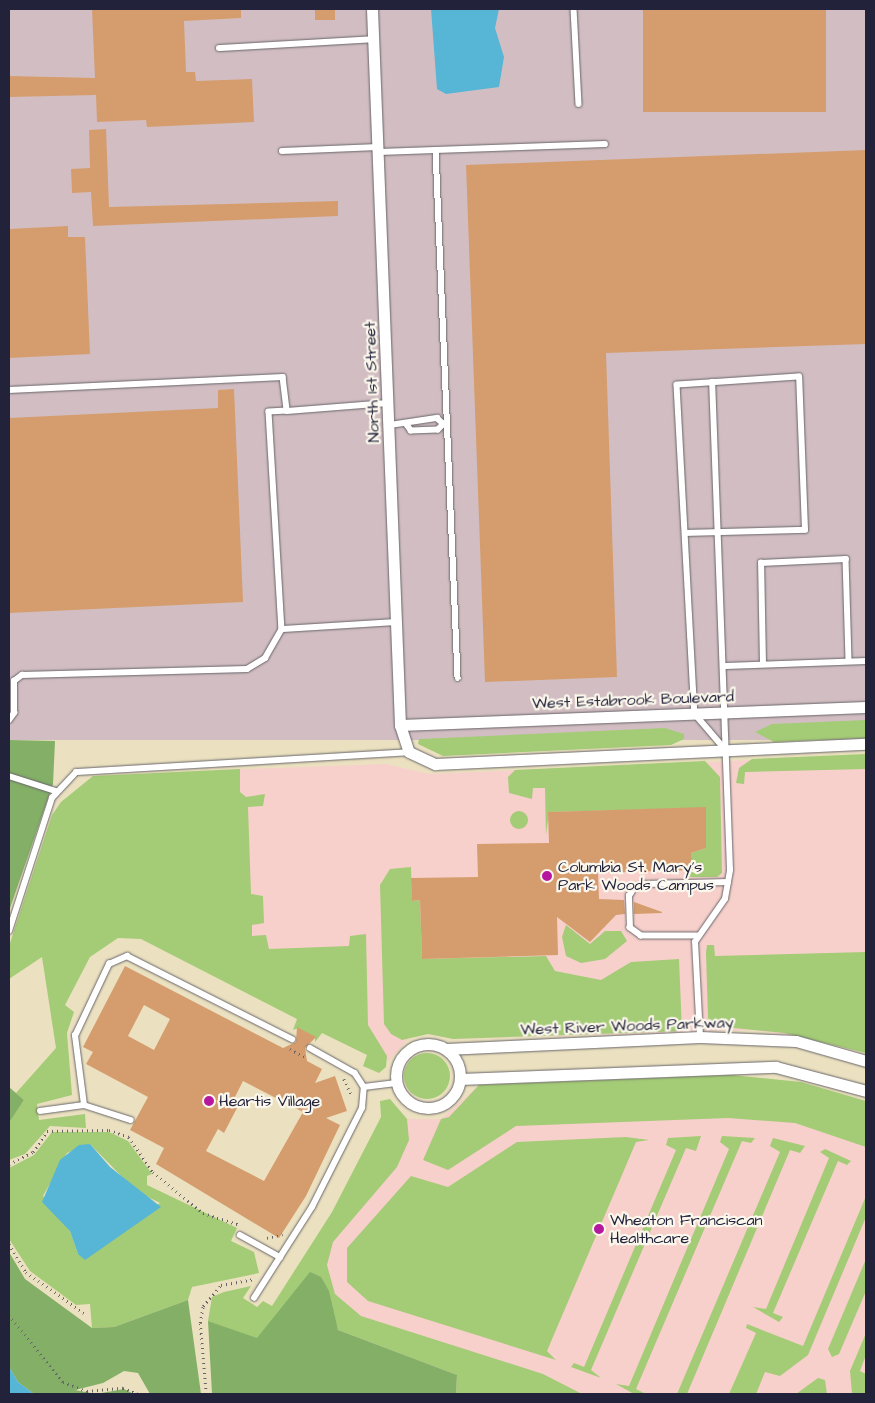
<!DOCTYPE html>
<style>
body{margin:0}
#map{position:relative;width:875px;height:1403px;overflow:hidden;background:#ebe1c0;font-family:"Architects Daughter",sans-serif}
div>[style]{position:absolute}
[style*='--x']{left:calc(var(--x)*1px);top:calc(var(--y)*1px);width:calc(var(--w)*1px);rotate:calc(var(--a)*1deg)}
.built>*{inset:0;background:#f7d0cb}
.industrial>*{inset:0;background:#d2bec2;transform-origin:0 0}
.green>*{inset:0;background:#a4cb76}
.round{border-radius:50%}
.forest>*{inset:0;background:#83af67}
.water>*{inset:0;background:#57b5d5}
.building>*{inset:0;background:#d59d6e;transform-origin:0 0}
.path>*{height:2.5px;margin-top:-1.25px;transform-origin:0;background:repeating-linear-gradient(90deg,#68656a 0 1px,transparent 0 5px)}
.roads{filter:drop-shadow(0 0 1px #68656a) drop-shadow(0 0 1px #68656a)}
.lane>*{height:5.5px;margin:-2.75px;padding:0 2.75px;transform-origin:2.75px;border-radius:2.75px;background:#fff}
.street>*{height:11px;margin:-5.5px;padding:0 5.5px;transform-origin:5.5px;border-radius:5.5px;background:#fff}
.street>.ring{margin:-5.5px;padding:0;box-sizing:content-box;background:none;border:11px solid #fff;border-radius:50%}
.dots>*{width:14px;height:14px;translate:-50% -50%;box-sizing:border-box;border:2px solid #fbf7ec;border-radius:50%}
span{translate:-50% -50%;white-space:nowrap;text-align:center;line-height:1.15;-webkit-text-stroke:4.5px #fbf7ec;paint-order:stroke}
.street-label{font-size:16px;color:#22223b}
.poi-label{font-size:16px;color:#22223b}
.left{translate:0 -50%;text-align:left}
.frame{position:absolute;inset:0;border:10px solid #22223b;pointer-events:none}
</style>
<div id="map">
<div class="built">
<i style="clip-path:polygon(866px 755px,866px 1053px,819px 1039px,752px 1030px,453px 1039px,428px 1034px,409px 1038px,389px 1061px,233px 977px,222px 770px,385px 764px,430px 774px)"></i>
<i style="clip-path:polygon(479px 1085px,866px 1104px,866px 1394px,421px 1394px,257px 1339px,407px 1119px,441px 1119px)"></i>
</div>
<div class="industrial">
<i style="left:9px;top:9px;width:857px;height:731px"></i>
</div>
<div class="green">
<i style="clip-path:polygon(866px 720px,866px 738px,774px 742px,755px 732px,772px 724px)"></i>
<i style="clip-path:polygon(665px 728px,684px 734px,684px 739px,671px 745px,443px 756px,418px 744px,419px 739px)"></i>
<i style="clip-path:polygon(866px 754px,866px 769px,745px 772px,744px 784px,736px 783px,739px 768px,752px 759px)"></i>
<i style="clip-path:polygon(705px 761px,720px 777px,722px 873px,717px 877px,684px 877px,691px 853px,706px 848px,705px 808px,549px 812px,546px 835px,545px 788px,533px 788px,532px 799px,509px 793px,508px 777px,515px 770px)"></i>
<i style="clip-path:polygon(240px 769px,240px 792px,246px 797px,265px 794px,263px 806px,248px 807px,251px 894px,263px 896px,264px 923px,252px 925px,252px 936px,266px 935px,269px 949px,349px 946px,350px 936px,366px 934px,368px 1025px,387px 1056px,386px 1067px,379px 1073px,363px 1066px,367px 1055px,322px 1033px,315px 1042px,315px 1037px,298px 1028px,293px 1030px,297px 1019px,141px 939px,118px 938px,90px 957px,65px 1005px,74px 1012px,67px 1033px,72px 1095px,37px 1104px,39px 1120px,85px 1114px,86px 1128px,50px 1126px,25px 1154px,9px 1160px,9px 1123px,24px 1100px,16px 1093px,56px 1048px,42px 957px,9px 979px,9px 946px,52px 815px,61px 802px,93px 776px)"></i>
<i class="round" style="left:510px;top:811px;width:18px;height:18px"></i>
<i style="clip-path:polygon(411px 867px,412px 901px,420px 900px,422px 959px,546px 956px,555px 971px,601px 980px,631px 962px,679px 959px,682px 1031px,453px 1039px,428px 1034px,402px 1040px,391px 1034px,384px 1024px,380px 885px,390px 869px)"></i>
<i style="clip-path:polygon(566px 925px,590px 944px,605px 931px,621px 931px,627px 941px,605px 959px,581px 963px,566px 956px,562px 937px)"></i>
<i style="clip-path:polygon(714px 945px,715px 956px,866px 952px,866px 1053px,784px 1033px,713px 1026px,708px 1018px,706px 953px,707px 945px)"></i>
<i class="round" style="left:404px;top:1053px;width:46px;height:46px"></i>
<i style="clip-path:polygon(731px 1075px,801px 1082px,866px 1101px,866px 1147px,795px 1123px,728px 1118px,516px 1126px,448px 1170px,423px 1160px,441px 1119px,449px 1117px,479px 1085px)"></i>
<i style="clip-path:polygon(390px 1099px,407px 1119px,409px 1140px,397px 1167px,333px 1242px,327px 1265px,335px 1294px,361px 1316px,543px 1374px,582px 1394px,456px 1394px,457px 1375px,338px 1330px,321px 1277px,257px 1339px,208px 1321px,212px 1297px,224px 1292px,251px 1286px,243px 1298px,257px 1307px,263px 1301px,272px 1306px,332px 1212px,381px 1117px,380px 1101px)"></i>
<i style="clip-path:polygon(evenodd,52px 1132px,109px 1132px,128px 1141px,152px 1174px,147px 1176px,147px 1185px,237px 1228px,231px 1241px,254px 1252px,259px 1273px,192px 1287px,188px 1300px,114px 1327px,92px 1328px,90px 1304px,76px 1305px,30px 1271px,9px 1239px,9px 1168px,34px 1155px,52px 1132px,90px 1144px,136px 1191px,160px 1203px,78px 1254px,70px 1231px,43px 1196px,67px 1153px,90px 1144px)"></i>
<i style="clip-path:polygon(701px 1136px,696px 1151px,686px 1148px,591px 1370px,601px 1378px,571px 1367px,574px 1363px,584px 1367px,676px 1150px,666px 1145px,668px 1138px)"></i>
<i style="clip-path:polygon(722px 1136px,755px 1138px,751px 1143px,742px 1141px,636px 1389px,646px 1394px,634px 1394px,616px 1384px,629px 1386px,729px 1149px,720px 1142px)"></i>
<i style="clip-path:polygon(626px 1137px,649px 1140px,636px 1142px,547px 1351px,556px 1360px,368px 1301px,347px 1282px,347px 1248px,411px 1176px,448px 1187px,517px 1142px)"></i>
<i style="clip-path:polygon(773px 1138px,805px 1146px,800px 1153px,790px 1150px,687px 1394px,677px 1394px,780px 1152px,770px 1146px)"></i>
<i style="clip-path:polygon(825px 1149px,851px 1161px,847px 1165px,838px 1161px,773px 1313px,783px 1317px,779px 1322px,753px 1307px,766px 1309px,829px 1158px,820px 1152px)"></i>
<i style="clip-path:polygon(866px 1196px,866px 1217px,808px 1355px,780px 1376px,765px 1372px,756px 1394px,729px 1394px,756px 1333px,746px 1328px,747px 1324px,803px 1346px)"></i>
<i style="clip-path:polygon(866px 1259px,866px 1291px,839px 1354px,832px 1357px,828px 1349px)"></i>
<i style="clip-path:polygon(866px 1333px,866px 1355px,860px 1371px,866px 1374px,866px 1394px,852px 1394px,850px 1371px)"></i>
<i style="clip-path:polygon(818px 1378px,825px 1380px,827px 1394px,796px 1394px)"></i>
</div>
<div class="forest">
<i style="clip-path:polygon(9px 740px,55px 741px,53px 784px,9px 911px)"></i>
<i style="clip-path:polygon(9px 1087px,24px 1100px,9px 1123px)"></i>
<i style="clip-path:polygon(9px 1252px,25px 1279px,92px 1328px,114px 1327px,188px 1300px,201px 1394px,150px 1394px,138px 1373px,124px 1371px,103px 1383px,75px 1390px,96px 1394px,124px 1389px,134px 1394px,34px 1394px,18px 1382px,9px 1367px)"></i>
<i style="clip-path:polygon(310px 1272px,321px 1277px,329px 1291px,338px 1330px,457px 1375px,456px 1394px,212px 1394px,208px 1321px,257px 1338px)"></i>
</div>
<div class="water">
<i style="clip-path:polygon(431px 9px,499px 9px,495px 28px,504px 57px,499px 87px,446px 94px,437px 89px)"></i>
<i style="clip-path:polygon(90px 1144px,110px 1167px,161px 1207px,85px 1260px,78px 1254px,70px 1231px,42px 1202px,60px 1160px,79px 1145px)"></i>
<i style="clip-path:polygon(9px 1367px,18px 1382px,34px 1394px,9px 1394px)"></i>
</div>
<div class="building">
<i style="clip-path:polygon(92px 9px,241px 9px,241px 18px,184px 21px,186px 72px,195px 72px,196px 81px,252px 79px,254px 122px,147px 127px,146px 120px,97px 122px,96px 95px,9px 97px,9px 76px,95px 78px)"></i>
<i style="left:315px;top:9px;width:20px;height:11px"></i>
<i style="left:643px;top:9px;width:183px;height:103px"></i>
<i style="clip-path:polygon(106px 129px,109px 207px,338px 201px,338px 216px,93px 226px,91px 192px,72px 193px,71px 169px,90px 168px,89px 130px)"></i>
<i style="clip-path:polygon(866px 150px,866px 344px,606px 353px,617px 677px,485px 682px,466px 165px)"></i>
<i style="clip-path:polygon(68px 226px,68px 237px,85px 237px,90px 354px,9px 358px,9px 229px)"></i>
<i style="clip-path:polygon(234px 389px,243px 602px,9px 613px,9px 418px,218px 408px,218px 390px)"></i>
<i style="clip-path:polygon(706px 807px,706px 848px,691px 853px,692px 870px,598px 873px,599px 899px,624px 900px,625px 914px,616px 915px,590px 942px,557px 917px,558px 955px,422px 959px,420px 900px,412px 901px,411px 878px,478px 877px,477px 844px,549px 843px,548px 812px)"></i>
<i style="clip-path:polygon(634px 902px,662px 912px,662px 913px,634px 914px)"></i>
<i style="clip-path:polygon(evenodd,125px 966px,283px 1048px,296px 1042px,297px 1027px,316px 1037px,305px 1048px,307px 1061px,322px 1069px,315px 1083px,335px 1076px,347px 1111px,326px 1118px,340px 1125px,306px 1196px,279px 1238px,156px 1164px,164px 1148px,130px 1130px,148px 1097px,86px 1064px,93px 1052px,83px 1047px,125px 966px,144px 1005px,170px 1019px,154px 1050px,128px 1036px,144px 1005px,125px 966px,243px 1081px,303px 1112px,264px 1181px,206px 1151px,218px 1129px,224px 1133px,237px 1108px,231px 1105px,243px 1081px)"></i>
</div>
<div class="path">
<i style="--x:290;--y:1049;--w:17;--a:28"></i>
<i style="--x:344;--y:1079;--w:19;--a:65"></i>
<i style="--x:9;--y:1164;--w:27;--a:-27"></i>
<i style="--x:33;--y:1152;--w:25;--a:-56"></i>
<i style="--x:47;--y:1131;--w:62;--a:-0.9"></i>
<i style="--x:109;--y:1130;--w:21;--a:19"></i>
<i style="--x:129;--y:1137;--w:42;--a:55.6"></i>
<i style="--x:153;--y:1172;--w:65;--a:39.4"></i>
<i style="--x:203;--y:1213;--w:39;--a:18"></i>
<i style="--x:267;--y:1238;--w:16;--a:-14"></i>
<i style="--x:9;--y:1244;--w:33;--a:59"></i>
<i style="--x:26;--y:1272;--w:71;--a:35.3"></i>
<i style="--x:9;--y:1315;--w:86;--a:51.1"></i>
<i style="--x:63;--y:1382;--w:26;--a:21"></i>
<i style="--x:87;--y:1391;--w:36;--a:-5"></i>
<i style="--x:123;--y:1388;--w:16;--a:22"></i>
<i style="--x:206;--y:1394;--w:71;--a:-94.8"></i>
<i style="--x:200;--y:1323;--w:17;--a:-80"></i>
<i style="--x:203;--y:1306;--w:28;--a:-49"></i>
<i style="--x:221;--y:1285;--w:34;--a:-10"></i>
</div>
<div class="roads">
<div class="lane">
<i style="--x:574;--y:9;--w:95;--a:87"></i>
<i style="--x:219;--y:48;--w:155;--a:-3.3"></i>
<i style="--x:436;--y:150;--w:528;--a:87.61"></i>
<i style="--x:282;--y:151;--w:96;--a:-2.4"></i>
<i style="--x:379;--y:152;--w:226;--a:-2"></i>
<i style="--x:9;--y:390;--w:274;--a:-2.7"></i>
<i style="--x:283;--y:377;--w:34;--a:83"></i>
<i style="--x:287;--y:411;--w:101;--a:-4.5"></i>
<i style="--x:287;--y:411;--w:18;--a:177"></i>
<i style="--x:269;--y:412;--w:217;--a:86.6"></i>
<i style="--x:282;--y:629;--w:115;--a:-3.5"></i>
<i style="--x:390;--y:425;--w:48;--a:-8.5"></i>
<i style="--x:437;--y:418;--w:9;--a:41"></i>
<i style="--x:444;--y:424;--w:8;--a:135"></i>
<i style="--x:438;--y:430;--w:27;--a:178"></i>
<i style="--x:411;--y:431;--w:9;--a:-126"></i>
<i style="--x:687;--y:533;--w:118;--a:-1.5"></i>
<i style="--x:805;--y:530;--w:153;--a:-92.2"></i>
<i style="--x:799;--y:377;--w:122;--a:176.2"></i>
<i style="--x:677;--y:385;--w:329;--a:86.9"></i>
<i style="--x:695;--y:714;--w:46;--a:49.4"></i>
<i style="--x:763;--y:664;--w:101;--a:-91.1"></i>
<i style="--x:761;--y:563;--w:85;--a:-2.7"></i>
<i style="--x:846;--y:559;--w:102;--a:88.3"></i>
<i style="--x:726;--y:666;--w:140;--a:-2"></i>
<i style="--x:9;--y:720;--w:9;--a:-54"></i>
<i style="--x:14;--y:713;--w:32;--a:-90"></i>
<i style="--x:14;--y:681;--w:10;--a:-37"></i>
<i style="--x:22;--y:675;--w:225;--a:-1.5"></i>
<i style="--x:247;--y:669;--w:21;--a:-31"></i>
<i style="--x:265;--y:658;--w:34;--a:-60"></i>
<i style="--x:9;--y:776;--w:49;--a:17.7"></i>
<i style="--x:9;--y:931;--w:140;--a:-72.1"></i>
<i style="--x:52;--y:798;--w:35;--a:-47"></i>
<i style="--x:76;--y:772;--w:334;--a:-3.4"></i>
<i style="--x:699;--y:936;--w:58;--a:180"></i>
<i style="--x:641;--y:936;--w:14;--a:-144"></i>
<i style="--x:630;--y:928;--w:32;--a:-92"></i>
<i style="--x:629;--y:896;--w:9;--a:-58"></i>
<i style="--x:634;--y:888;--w:12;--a:-20"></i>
<i style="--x:645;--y:884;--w:83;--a:-1.4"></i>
<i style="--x:700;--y:1037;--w:95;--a:-93"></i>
<i style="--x:695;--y:942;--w:52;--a:-55.1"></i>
<i style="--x:725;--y:899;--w:29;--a:-80"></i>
<i style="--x:730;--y:870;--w:488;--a:-92.1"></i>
<i style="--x:310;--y:1048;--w:51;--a:29.1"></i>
<i style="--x:355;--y:1073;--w:17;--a:57"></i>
<i style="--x:364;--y:1087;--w:32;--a:-7"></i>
<i style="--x:84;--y:1105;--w:70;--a:-97.4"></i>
<i style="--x:75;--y:1036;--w:80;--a:-64.7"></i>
<i style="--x:109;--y:964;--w:20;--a:-24"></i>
<i style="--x:127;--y:956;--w:185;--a:26.7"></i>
<i style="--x:40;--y:1111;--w:44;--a:-7.8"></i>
<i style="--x:84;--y:1105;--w:49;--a:17.7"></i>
<i style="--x:240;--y:1235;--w:46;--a:28.8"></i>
<i style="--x:254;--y:1298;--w:108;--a:-57.5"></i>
<i style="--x:312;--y:1207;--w:111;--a:-63.2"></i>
<i style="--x:362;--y:1108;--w:21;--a:-85"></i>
</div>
<div class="street">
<i style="--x:372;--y:9;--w:717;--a:87.76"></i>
<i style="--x:400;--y:725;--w:28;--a:72"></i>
<i style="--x:409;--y:752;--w:29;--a:25"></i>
<i style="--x:435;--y:764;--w:431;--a:-2.7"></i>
<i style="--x:400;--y:725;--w:466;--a:-2.2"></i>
<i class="ring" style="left:396px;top:1044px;width:53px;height:53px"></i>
<i style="--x:446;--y:1049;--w:254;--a:-2.7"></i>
<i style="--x:700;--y:1037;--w:96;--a:2.4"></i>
<i style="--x:796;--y:1041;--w:73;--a:15.9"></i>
<i style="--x:460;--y:1079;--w:316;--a:-2.2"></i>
<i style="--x:776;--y:1067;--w:93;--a:14.9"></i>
</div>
</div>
<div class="dots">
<i style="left:547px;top:876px;background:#b5179e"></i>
<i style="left:209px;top:1101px;background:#b5179e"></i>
<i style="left:599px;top:1229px;background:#b5179e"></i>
</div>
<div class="street-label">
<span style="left:372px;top:382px;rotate:-92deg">North 1st Street</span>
<span style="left:633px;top:700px;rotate:-2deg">West Estabrook Boulevard</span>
<span style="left:627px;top:1026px;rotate:-2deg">West River Woods Parkway</span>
</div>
<div class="poi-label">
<span class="left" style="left:558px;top:876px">Columbia St. Mary's<br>Park Woods Campus</span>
<span class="left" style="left:219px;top:1101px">Heartis Village</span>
<span class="left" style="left:610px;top:1229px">Wheaton Franciscan<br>Healthcare</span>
</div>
<div class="frame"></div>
</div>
